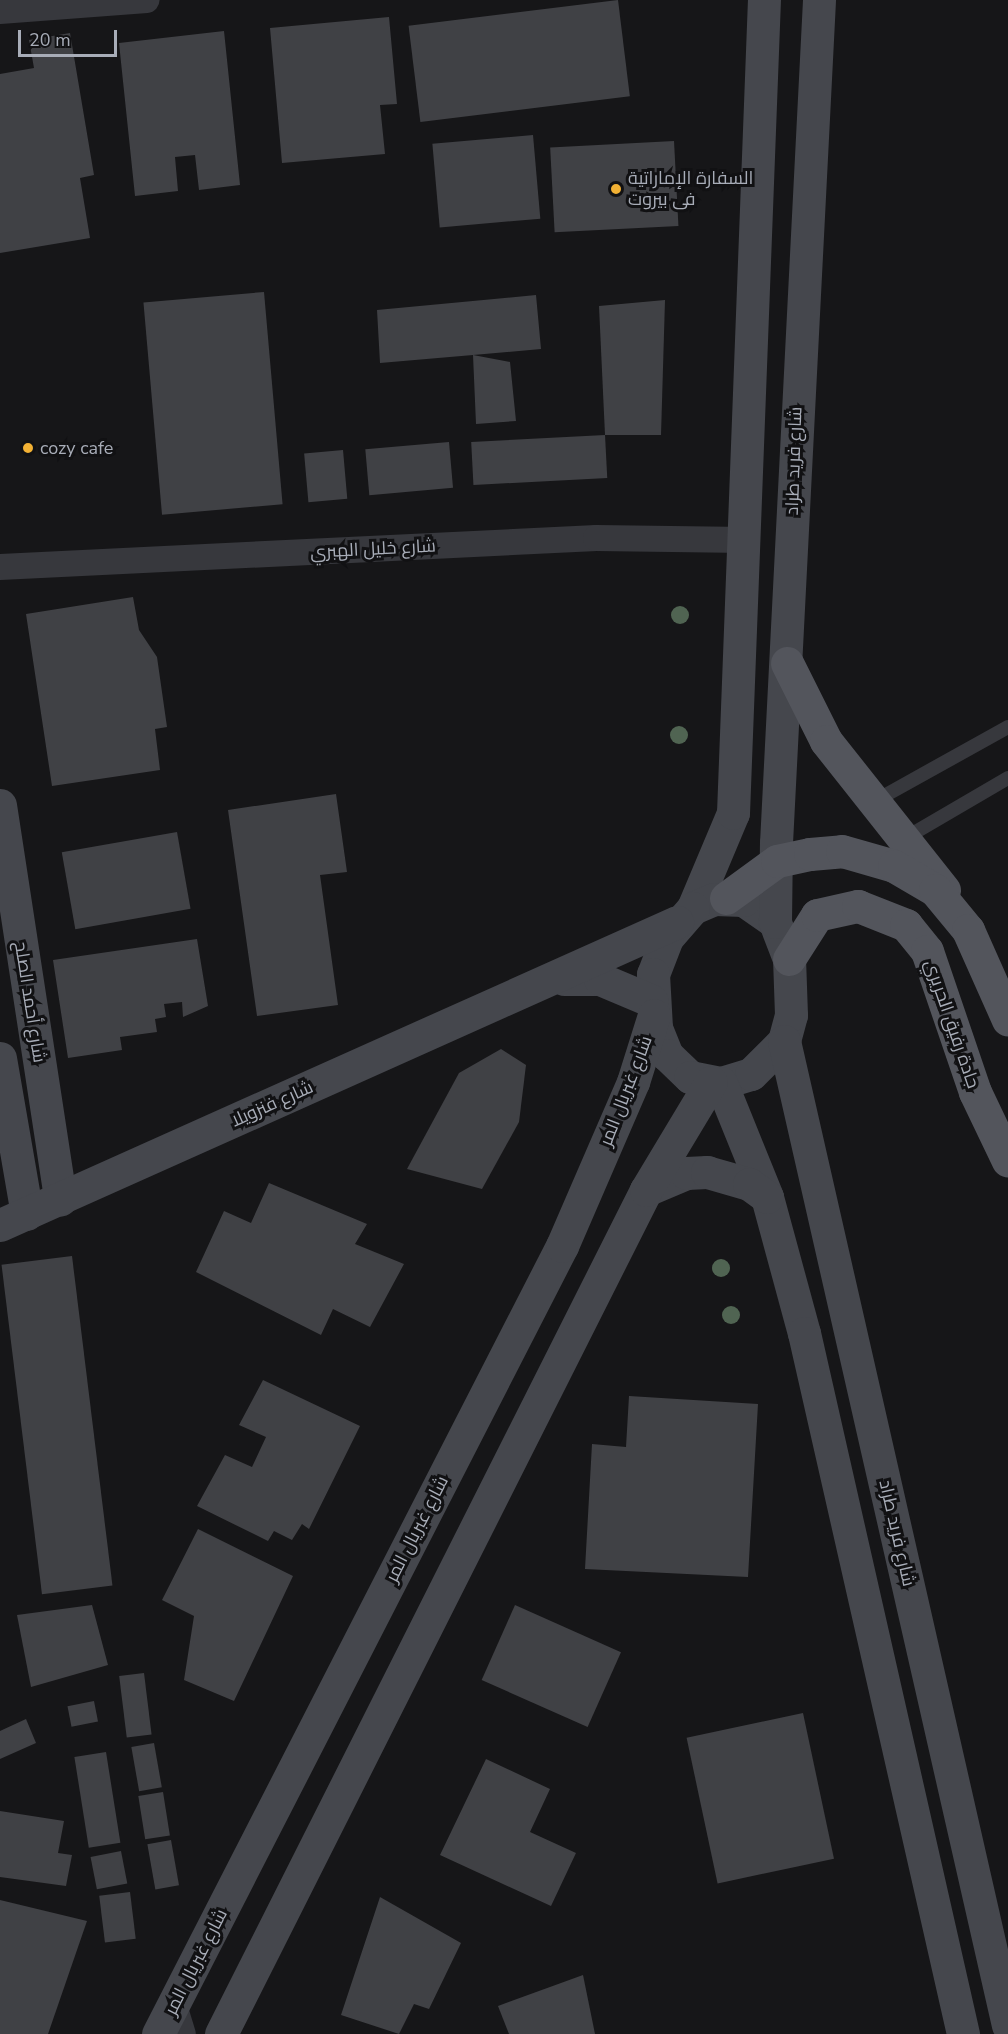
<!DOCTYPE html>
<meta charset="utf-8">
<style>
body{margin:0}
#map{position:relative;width:1008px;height:2034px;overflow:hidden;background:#161618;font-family:"Nunito Sans",Cairo,sans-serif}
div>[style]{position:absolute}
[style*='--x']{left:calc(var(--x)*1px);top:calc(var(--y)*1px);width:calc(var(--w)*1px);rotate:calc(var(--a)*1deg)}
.building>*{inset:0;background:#404145;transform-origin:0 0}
.lane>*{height:14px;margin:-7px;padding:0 7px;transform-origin:7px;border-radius:7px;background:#37383d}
.street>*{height:26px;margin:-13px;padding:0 13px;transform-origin:13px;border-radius:13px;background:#37383d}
.secondary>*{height:33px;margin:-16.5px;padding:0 16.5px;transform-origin:16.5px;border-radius:16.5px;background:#45474d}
.primary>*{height:33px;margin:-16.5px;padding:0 16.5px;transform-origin:16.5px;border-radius:16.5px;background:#53555c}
.trees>*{width:18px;height:18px;margin:-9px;border-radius:50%;background:#506452}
.dots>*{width:16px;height:16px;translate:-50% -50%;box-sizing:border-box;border:3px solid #111113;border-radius:50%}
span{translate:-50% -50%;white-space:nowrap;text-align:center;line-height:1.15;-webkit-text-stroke:6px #111113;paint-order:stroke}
.poi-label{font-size:18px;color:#a8adb8}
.left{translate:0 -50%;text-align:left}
.street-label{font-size:18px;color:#a8adb8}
.scale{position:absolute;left:18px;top:30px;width:99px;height:27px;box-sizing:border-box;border:3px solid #a8adb8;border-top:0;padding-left:8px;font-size:18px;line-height:21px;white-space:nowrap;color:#a8adb8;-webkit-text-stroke:4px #111113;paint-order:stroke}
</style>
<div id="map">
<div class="building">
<i style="left:618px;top:0;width:97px;height:211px;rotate:83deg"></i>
<i style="clip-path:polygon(389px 17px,397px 104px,380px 105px,385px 154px,282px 163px,270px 28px)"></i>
<i style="clip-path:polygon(224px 31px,240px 185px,199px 190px,195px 155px,175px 157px,178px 191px,135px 196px,119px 43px)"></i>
<i style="clip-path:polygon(70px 33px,94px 175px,80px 178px,90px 238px,0 253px,0 74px,34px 68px,29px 40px)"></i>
<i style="left:533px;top:135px;width:84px;height:101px;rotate:85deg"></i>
<i style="left:674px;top:141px;width:85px;height:124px;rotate:87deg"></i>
<i style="left:264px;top:292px;width:213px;height:121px;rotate:85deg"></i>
<i style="clip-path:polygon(536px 295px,541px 349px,473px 355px,510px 362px,516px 421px,476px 424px,473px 355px,380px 363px,377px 310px)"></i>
<i style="clip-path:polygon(665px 300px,661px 435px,605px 435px,599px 306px)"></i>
<i style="left:605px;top:435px;width:43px;height:134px;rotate:87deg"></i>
<i style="left:449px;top:442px;width:46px;height:84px;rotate:85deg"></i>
<i style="left:343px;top:450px;width:49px;height:39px;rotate:85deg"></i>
<i style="clip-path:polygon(133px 597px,139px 630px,157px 657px,167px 727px,155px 729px,160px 770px,52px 786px,26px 614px)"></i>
<i style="clip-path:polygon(336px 794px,347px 872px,320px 875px,338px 1005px,257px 1016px,228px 810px)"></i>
<i style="left:177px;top:832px;width:78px;height:117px;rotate:80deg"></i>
<i style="clip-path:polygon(197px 939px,208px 1006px,183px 1017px,182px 1002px,164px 1004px,166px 1017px,155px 1019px,157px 1032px,120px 1037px,122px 1050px,68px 1058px,53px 960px)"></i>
<i style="clip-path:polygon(501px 1049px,526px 1065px,519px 1122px,482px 1189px,407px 1169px,459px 1073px)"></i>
<i style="clip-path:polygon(269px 1183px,367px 1224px,355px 1244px,404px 1264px,370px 1327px,333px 1309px,321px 1335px,196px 1272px,224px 1211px,251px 1223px)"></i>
<i style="left:72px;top:1256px;width:332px;height:71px;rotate:83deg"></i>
<i style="clip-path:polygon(263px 1380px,360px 1426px,309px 1529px,302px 1524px,292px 1540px,274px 1531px,268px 1541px,197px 1506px,225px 1455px,252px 1467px,266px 1437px,239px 1425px)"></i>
<i style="clip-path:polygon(629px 1396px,758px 1404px,748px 1577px,585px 1569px,592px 1444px,626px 1447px)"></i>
<i style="clip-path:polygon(198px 1529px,293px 1576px,234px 1701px,184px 1680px,194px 1616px,162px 1600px)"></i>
<i style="clip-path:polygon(92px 1605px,108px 1665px,31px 1687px,17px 1615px)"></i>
<i style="left:515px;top:1605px;width:116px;height:82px;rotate:24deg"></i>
<i style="left:144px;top:1673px;width:62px;height:25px;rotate:83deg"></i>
<i style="left:94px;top:1701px;width:21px;height:27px;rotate:79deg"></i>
<i style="left:803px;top:1713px;width:149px;height:119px;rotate:78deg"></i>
<i style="clip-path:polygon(26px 1719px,36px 1743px,0 1759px,0 1731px)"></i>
<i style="left:154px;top:1743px;width:45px;height:23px;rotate:80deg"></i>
<i style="left:106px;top:1752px;width:92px;height:32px;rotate:81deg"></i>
<i style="clip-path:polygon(486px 1759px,550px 1789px,530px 1832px,576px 1853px,551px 1906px,440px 1855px)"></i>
<i style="left:163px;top:1792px;width:44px;height:25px;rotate:81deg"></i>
<i style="clip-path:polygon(0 1811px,64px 1821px,58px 1853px,72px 1855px,66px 1886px,0 1877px)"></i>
<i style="left:171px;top:1840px;width:46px;height:24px;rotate:80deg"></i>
<i style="left:121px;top:1851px;width:33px;height:31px;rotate:79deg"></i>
<i style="left:130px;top:1892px;width:47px;height:31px;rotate:83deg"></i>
<i style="clip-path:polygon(380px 1897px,461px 1943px,429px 2009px,414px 2004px,399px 2034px,341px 2015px)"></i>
<i style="clip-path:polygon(0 1900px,87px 1921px,48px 2034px,0 2034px)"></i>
<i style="clip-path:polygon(583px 1975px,595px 2034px,509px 2034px,498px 2006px)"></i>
</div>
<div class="lane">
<i style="--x:875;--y:801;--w:152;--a:-29.1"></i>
<i style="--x:907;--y:837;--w:117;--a:-30.3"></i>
</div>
<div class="street">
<i style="--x:0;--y:11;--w:147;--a:-4.3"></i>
<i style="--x:0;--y:567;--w:597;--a:-2.79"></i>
<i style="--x:596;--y:538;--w:151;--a:0.8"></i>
<i style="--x:174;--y:2005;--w:30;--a:73"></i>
</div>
<div class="secondary">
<i style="--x:0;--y:805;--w:399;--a:81.3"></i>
<i style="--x:693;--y:908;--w:103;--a:-67.2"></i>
<i style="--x:733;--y:813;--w:814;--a:-87.82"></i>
<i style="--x:775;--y:922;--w:38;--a:-145"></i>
<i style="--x:744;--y:900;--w:30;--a:-178"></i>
<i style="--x:714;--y:899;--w:23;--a:157"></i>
<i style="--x:693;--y:908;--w:40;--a:131"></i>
<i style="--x:667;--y:938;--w:39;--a:111"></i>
<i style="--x:653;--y:974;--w:54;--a:86.8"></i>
<i style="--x:656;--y:1028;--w:29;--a:68"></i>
<i style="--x:667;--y:1055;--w:32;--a:44"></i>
<i style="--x:690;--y:1077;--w:32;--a:11"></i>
<i style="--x:721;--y:1083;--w:31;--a:-17"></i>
<i style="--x:751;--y:1074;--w:47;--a:-45"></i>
<i style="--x:784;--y:1041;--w:27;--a:-75"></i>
<i style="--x:791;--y:1015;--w:56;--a:-92"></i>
<i style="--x:789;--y:959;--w:40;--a:-111"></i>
<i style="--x:775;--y:922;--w:79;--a:-89.3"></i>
<i style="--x:776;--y:843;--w:844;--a:-87.08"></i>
<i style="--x:564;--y:979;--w:36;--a:0"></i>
<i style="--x:600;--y:979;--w:56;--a:22.9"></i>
<i style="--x:784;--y:1041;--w:1009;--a:77.18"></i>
<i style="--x:0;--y:1058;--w:158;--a:80.2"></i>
<i style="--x:721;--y:1083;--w:123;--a:68"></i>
<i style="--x:767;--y:1197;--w:141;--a:74.8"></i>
<i style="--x:804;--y:1333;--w:719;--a:77.22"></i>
<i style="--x:646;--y:1190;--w:43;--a:-23"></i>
<i style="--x:686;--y:1173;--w:21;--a:-3"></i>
<i style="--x:707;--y:1172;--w:44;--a:15.9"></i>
<i style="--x:749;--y:1184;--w:22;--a:36"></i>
<i style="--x:0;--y:1225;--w:742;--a:-24.11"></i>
<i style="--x:158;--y:2034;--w:886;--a:-62.86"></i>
<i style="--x:562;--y:1246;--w:179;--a:-66.6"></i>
<i style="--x:633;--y:1082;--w:70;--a:-72.6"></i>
<i style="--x:221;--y:2034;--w:945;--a:-63.27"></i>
<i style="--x:646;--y:1190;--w:126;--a:-59"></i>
</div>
<div class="primary">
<i style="--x:787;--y:663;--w:87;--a:63.4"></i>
<i style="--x:826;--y:741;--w:190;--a:51.6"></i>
<i style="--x:726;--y:898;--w:63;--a:-36"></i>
<i style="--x:777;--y:861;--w:34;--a:-12"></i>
<i style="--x:810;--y:854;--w:32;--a:-5"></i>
<i style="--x:842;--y:851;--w:54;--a:16.1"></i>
<i style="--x:894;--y:866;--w:48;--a:30.3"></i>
<i style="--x:935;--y:890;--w:52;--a:50.5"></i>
<i style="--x:968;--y:930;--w:98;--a:66"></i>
<i style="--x:789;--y:959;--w:52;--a:-57.5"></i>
<i style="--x:817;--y:915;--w:42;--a:-12.4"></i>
<i style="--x:858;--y:906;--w:52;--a:21.6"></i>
<i style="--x:906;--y:925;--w:33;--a:51"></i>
<i style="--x:927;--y:951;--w:149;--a:71.2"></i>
<i style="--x:975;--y:1092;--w:76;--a:64.4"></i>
</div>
<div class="trees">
<i style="left:680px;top:615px"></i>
<i style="left:679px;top:735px"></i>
<i style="left:721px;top:1268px"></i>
<i style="left:731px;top:1315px"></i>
</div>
<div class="dots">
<i style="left:616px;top:189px;background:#f2b134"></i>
<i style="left:28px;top:448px;background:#f2b134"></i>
</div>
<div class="poi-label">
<span class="left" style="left:628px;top:189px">السفارة الإماراتية<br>فى بيروت</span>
<span class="left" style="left:40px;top:448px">cozy cafe</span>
</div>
<div class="street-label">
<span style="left:794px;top:461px;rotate:-88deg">شارع فريد طراد</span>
<span style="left:373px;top:549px;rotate:-3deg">شارع خليل الهبري</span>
<span style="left:30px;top:1002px;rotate:81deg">شارع أحمد الصلح</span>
<span style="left:952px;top:1024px;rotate:71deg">جادة رفيق الحريري</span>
<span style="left:626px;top:1091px;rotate:-69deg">شارع غبريال المر</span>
<span style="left:272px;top:1104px;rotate:-24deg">شارع فنزويلا</span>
<span style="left:417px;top:1529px;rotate:-63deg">شارع غبريال المر</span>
<span style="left:897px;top:1533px;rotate:77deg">شارع فريد طراد</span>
<span style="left:196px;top:1962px;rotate:-63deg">شارع غبريال المر</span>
</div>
<div class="scale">20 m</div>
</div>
